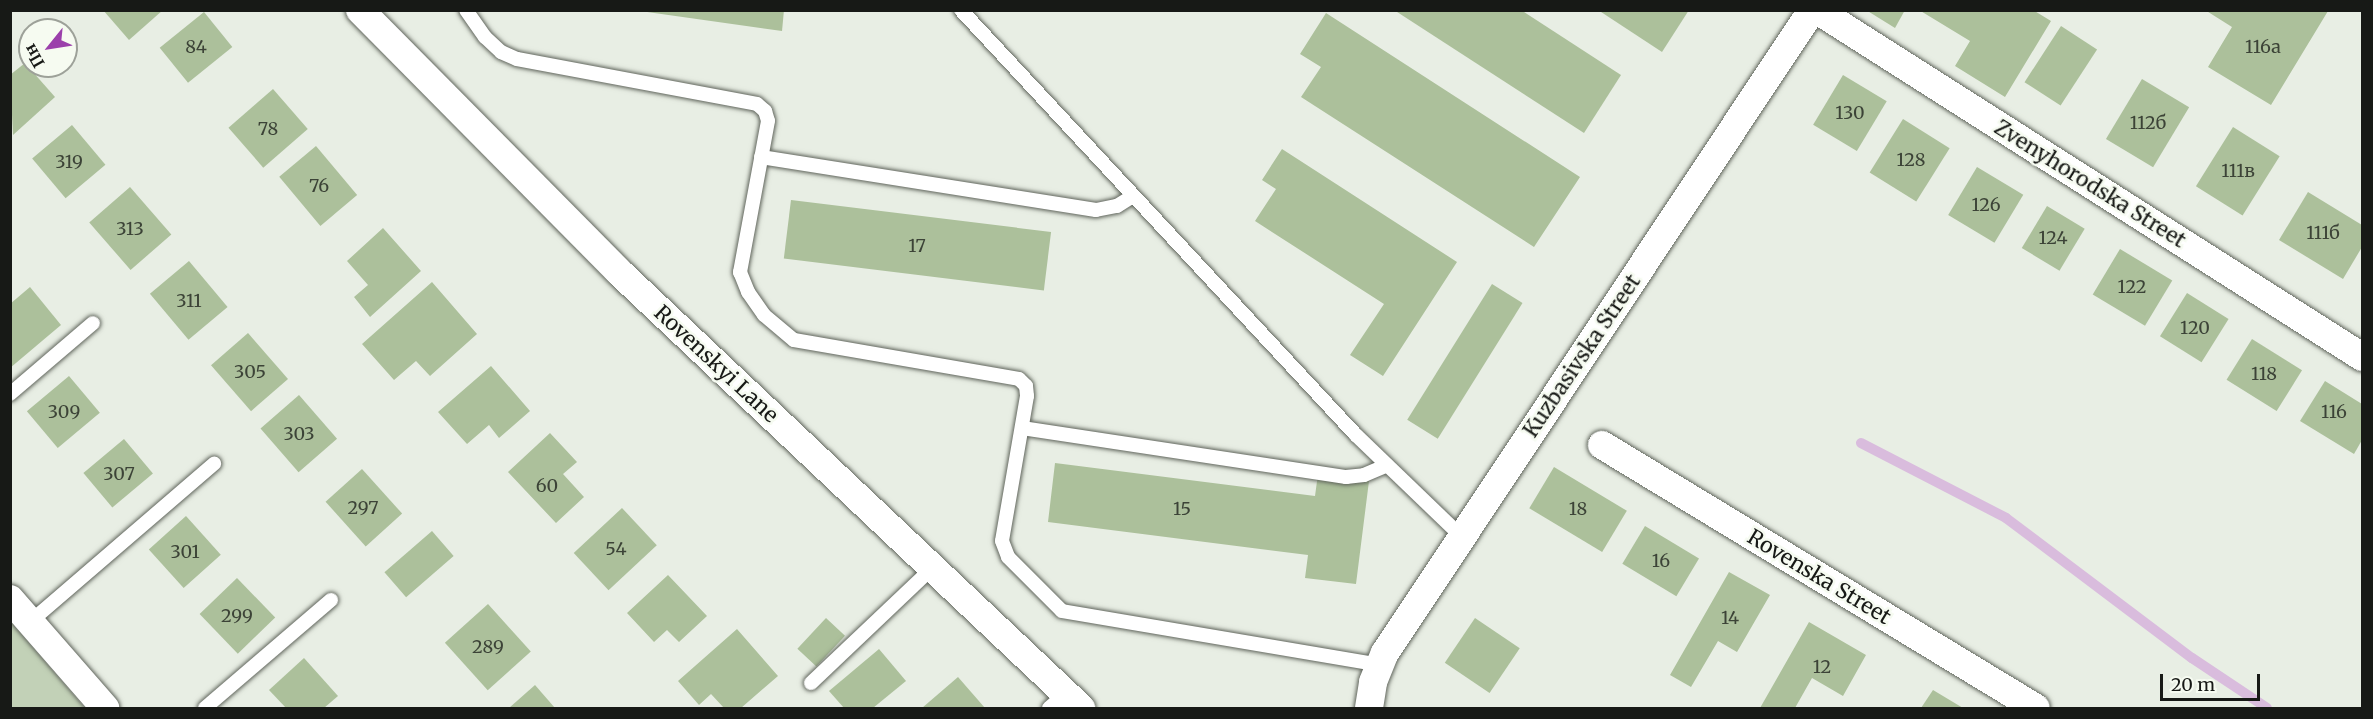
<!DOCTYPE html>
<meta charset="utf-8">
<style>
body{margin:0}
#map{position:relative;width:2373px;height:719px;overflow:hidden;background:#e8eee4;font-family:Merriweather,serif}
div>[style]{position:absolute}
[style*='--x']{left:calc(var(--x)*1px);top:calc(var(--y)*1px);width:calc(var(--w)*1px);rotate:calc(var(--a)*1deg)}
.green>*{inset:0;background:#c2d1b7}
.stream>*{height:10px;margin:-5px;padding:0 5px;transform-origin:5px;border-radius:5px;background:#d9bcdd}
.building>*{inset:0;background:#acc09b;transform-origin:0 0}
.roads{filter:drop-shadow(0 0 2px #60655c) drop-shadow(0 0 2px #60655c)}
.service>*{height:14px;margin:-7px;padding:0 7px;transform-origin:7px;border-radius:7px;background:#fff}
.minor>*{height:28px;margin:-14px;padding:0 14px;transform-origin:14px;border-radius:14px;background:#fff}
span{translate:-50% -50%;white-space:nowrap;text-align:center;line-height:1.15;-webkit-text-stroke:5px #f6fbf1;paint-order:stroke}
.number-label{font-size:18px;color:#3c4337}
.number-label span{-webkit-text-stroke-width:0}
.street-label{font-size:21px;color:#171916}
.frame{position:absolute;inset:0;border:12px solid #171916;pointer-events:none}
.north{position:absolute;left:18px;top:18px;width:60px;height:60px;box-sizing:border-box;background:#f6fbf1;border:2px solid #9da199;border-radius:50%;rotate:240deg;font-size:16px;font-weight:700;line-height:24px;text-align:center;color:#171916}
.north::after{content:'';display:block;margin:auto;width:21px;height:27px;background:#9b40ab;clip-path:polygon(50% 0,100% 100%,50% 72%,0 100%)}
.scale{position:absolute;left:2160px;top:674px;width:100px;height:27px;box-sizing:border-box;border:3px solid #171916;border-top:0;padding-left:8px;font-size:18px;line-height:21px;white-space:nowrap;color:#171916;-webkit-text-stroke:4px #f6fbf1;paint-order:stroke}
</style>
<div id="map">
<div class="green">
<i style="clip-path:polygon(10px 622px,11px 622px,85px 708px,11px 708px)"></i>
</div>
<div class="stream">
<i style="--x:1861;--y:443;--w:163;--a:27.3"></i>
<i style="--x:2006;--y:518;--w:233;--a:37"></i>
<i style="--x:2192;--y:658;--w:90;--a:33.7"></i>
</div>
<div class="building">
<i style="clip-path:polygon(103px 10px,163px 10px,129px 40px)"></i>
<i style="clip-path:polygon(633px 10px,784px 10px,782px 31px)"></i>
<i style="clip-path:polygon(1394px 10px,1521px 10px,1621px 75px,1584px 133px)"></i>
<i style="clip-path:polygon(1598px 10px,1689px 10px,1662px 52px)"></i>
<i style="clip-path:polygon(1866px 10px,1905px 10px,1895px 28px)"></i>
<i style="clip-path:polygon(1919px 10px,2033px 10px,2051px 21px,2005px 97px,1955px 66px,1970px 41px)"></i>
<i style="clip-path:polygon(2205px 10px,2326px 10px,2328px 11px,2271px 105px,2208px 67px,2232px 27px)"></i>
<i style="left:204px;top:12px;width:45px;height:57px;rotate:51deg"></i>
<i style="clip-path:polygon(1326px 13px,1580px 177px,1534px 247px,1301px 97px,1321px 67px,1300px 54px)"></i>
<i style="left:2061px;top:26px;width:43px;height:67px;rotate:33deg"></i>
<i style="clip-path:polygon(25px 63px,55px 97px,13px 135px,10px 75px)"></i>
<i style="left:1843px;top:75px;width:51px;height:58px;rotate:31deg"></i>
<i style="left:2142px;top:79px;width:55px;height:70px;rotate:31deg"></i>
<i style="left:273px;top:89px;width:53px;height:59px;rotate:49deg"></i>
<i style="left:1903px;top:119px;width:55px;height:63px;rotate:32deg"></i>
<i style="left:72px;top:125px;width:52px;height:52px;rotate:50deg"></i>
<i style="left:2233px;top:127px;width:55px;height:70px;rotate:32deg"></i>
<i style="left:316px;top:146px;width:64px;height:48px;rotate:50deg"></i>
<i style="clip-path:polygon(1282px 149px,1457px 262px,1383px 376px,1350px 355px,1384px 304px,1255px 221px,1276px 189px,1262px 180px)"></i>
<i style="left:1977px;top:167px;width:54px;height:56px;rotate:31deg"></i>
<i style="left:130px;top:187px;width:63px;height:54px;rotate:49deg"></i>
<i style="clip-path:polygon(2308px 192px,2362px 225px,2362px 247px,2343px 279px,2279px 240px)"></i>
<i style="left:791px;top:200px;width:262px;height:59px;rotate:7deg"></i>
<i style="left:2047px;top:206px;width:44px;height:49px;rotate:31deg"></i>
<i style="clip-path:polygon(383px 228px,421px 271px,370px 317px,354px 297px,368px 285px,347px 261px)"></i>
<i style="left:2120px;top:249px;width:61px;height:53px;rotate:31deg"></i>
<i style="left:189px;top:261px;width:60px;height:51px;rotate:50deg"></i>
<i style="clip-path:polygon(432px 282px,477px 334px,430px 376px,416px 361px,394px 380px,362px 344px)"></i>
<i style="left:1492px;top:284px;width:36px;height:160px;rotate:32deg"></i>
<i style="clip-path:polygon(30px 287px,61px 325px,10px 368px,10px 304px)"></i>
<i style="left:2187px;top:293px;width:49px;height:51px;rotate:32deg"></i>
<i style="left:248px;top:333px;width:61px;height:49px;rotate:49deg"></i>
<i style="left:2252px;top:339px;width:59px;height:48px;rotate:32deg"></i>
<i style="clip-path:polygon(491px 366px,530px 411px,499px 438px,489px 425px,467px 444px,438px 412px)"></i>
<i style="left:69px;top:376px;width:48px;height:55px;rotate:50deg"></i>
<i style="clip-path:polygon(2325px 381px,2362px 404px,2362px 440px,2354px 454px,2300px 421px)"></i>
<i style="left:299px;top:395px;width:58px;height:51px;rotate:49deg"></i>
<i style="clip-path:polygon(550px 433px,577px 462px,563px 474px,584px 497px,556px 523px,508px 472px)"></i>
<i style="left:124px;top:439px;width:45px;height:53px;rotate:50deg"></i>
<i style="clip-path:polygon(1055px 463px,1315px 496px,1318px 474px,1369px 481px,1356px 584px,1305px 578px,1308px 555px,1048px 522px)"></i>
<i style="left:1554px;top:467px;width:85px;height:48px;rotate:31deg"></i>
<i style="left:362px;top:469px;width:60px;height:49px;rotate:48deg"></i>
<i style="left:622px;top:508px;width:51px;height:66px;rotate:47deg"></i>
<i style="left:186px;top:516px;width:52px;height:50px;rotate:48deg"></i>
<i style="left:1645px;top:526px;width:63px;height:44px;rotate:31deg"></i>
<i style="left:432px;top:531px;width:33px;height:63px;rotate:49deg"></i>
<i style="clip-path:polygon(1729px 572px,1770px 595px,1737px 652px,1718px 641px,1691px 687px,1670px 675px)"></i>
<i style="clip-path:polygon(668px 575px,707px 616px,679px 642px,667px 630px,654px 642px,627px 613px)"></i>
<i style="left:237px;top:578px;width:55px;height:52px;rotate:46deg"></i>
<i style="left:488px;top:604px;width:64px;height:58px;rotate:48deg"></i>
<i style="left:826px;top:618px;width:26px;height:42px;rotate:43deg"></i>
<i style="left:1475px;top:618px;width:54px;height:54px;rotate:34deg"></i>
<i style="clip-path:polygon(1809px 622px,1866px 655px,1843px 696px,1812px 678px,1795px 708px,1760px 708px)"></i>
<i style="clip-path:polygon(737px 629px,778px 676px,741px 708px,724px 708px,711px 694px,699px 705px,678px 681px)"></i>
<i style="clip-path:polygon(879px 649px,906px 681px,873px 708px,844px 708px,829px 691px)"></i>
<i style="clip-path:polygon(304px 658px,338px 696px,324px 708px,286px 708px,269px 690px)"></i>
<i style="clip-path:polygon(958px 677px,985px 708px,922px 708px)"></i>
<i style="clip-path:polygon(535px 685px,555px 708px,509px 708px)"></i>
<i style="clip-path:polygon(1933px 690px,1963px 708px,1921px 708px)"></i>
</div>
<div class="roads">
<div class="service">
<i style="--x:466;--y:10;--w:33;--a:55"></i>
<i style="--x:485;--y:37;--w:22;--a:43"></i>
<i style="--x:501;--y:52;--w:17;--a:24"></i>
<i style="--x:517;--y:59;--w:244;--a:10.6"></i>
<i style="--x:757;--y:104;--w:11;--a:41"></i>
<i style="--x:765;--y:111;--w:10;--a:73"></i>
<i style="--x:768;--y:121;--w:154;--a:100.5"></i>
<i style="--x:740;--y:272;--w:22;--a:68"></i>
<i style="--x:748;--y:292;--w:28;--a:55"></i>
<i style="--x:764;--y:315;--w:39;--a:40"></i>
<i style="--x:794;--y:340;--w:228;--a:9.8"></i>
<i style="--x:1019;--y:379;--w:10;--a:45"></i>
<i style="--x:1026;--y:386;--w:10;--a:84"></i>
<i style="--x:1027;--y:396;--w:147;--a:99.8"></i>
<i style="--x:1002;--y:541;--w:17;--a:69"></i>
<i style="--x:1008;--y:557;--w:76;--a:45"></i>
<i style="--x:1062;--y:611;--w:323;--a:9.6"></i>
<i style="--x:961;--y:10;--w:580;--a:47.1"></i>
<i style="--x:1356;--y:435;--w:147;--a:43.9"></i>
<i style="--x:761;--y:157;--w:339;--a:9"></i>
<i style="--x:1096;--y:210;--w:21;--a:-11"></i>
<i style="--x:1117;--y:206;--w:19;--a:-32"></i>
<i style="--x:10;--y:394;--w:109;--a:-40.5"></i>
<i style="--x:1022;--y:428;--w:328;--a:8.6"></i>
<i style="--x:1346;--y:477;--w:18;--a:-6"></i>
<i style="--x:1364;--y:475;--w:25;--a:-23"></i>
<i style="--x:30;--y:622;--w:243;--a:-40.7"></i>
<i style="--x:811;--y:683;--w:167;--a:-43.5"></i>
<i style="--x:205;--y:708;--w:166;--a:-40.6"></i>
<i style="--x:1049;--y:708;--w:21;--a:-41"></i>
</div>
<div class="minor">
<i style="--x:360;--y:10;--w:367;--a:45.3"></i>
<i style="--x:618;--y:271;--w:637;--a:43.35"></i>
<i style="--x:1817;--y:10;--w:646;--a:32.48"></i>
<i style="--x:1602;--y:445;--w:507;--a:31.22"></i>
<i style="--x:10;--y:599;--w:145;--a:48.9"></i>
<i style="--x:1369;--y:708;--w:26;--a:-81"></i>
<i style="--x:1373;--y:682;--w:31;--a:-68"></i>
<i style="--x:1385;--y:653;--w:772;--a:-56.41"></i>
</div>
</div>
<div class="number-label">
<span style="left:196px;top:47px">84</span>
<span style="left:2263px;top:47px">116а</span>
<span style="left:1850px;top:113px">130</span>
<span style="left:2148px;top:123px">112б</span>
<span style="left:268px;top:129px">78</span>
<span style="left:1911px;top:160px">128</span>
<span style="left:69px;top:162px">319</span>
<span style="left:2238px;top:171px">111в</span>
<span style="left:319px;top:186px">76</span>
<span style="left:1986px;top:205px">126</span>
<span style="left:130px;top:229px">313</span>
<span style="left:2323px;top:233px">111б</span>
<span style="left:2053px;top:238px">124</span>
<span style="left:917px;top:246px">17</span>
<span style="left:2132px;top:287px">122</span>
<span style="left:189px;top:301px">311</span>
<span style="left:2195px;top:328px">120</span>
<span style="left:250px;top:372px">305</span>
<span style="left:2264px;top:374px">118</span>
<span style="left:64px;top:412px">309</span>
<span style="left:2334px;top:412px">116</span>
<span style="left:299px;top:434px">303</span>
<span style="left:119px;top:474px">307</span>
<span style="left:547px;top:486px">60</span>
<span style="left:363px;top:508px">297</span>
<span style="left:1182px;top:509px">15</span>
<span style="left:1578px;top:509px">18</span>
<span style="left:616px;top:549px">54</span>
<span style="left:185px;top:552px">301</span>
<span style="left:1661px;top:561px">16</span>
<span style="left:237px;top:616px">299</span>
<span style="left:1730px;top:618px">14</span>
<span style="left:488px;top:647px">289</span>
<span style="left:1822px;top:667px">12</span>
</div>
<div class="street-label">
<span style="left:2090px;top:184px;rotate:32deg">Zvenyhorodska Street</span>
<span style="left:1582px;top:356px;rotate:-56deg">Kuzbasivska Street</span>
<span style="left:716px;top:364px;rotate:43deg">Rovenskyi Lane</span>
<span style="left:1819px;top:577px;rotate:31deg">Rovenska Street</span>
</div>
<div class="frame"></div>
<div class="north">Пн</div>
<div class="scale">20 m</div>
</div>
